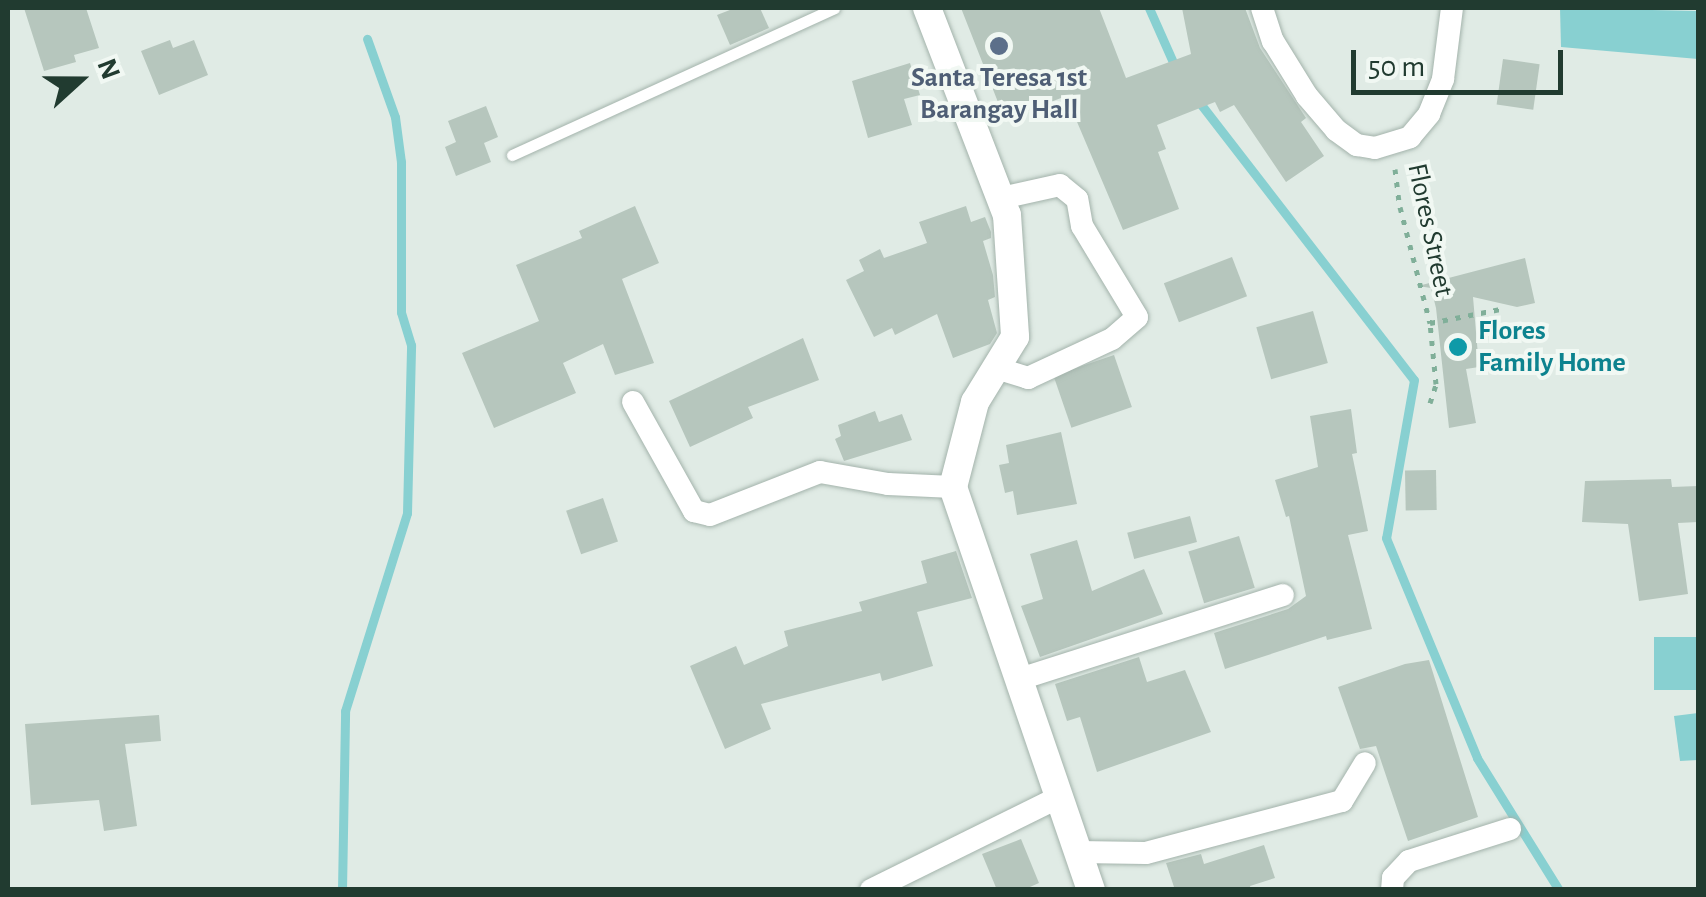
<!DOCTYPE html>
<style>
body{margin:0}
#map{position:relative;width:1706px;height:897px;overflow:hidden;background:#e0ebe5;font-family:"Alegreya Sans",sans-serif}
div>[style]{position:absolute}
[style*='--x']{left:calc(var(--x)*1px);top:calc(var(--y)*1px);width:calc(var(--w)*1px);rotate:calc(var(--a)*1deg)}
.water>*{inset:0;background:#88d0d1;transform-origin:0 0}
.stream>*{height:9px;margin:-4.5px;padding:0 4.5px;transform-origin:4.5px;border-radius:4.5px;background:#88d0d1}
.building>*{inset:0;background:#b6c6bd;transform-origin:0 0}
.path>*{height:5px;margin-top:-2.5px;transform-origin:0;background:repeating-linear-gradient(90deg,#80af99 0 5px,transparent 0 13px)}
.roads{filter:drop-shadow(0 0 2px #a3b3ab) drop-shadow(0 0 2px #a3b3ab)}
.service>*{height:11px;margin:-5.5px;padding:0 5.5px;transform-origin:5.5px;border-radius:5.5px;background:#fff}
.minor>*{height:22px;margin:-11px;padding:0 11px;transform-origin:11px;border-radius:11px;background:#fff}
.tertiary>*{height:28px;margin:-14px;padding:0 14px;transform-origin:14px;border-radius:14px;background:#fff}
.dots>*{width:28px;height:28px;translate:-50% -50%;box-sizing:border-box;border:5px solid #f1f8f3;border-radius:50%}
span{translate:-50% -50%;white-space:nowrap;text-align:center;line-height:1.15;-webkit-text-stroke:8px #f1f8f3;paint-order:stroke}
.service-label{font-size:28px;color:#4e5e75;font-weight:700}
.street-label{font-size:28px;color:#213b30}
.culture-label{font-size:28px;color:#0d838f;font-weight:700}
.left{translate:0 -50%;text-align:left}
.frame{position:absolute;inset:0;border:10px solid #213b30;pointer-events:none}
.north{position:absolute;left:30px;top:30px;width:100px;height:100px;-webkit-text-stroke:8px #f1f8f3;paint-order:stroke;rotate:69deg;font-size:28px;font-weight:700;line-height:40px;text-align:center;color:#213b30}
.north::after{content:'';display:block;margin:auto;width:35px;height:45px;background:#213b30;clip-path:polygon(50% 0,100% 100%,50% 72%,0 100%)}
.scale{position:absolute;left:1351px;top:50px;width:212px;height:45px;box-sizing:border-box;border:5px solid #213b30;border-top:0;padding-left:12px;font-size:30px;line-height:35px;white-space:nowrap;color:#213b30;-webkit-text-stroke:8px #f1f8f3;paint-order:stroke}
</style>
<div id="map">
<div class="water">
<i style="clip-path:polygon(1560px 8px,1698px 11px,1698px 59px,1561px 47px)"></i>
<i style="left:1698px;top:637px;width:53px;height:44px;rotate:90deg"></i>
<i style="clip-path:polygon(1698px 713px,1698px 760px,1680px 761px,1674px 716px)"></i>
</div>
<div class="stream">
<i style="--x:1149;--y:8;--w:67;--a:66.1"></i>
<i style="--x:1196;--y:98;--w:356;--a:52.3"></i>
<i style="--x:1414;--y:380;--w:160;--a:100"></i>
<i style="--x:1386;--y:538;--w:238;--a:67.5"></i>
<i style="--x:1477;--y:758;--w:155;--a:58.2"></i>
<i style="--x:342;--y:890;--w:179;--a:-89"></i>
<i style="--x:345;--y:711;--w:207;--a:-72.6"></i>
<i style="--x:407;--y:513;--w:168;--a:-88.6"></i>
<i style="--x:411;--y:345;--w:34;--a:-107"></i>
<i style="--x:401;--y:312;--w:150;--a:-90"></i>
<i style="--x:401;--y:162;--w:45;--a:-97.6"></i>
<i style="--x:395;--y:117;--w:83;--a:-109.7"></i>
</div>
<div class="building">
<i style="clip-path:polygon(24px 8px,86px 8px,99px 48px,74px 55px,76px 62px,44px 71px)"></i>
<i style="clip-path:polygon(735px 8px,760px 8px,769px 28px,730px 45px,717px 15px)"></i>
<i style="clip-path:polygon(961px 8px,1099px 8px,1126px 78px,1191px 54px,1182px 8px,1245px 8px,1260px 48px,1306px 118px,1301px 122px,1324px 156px,1286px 182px,1234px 105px,1220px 112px,1215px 102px,1157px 125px,1166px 149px,1158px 152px,1179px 209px,1123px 230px,1066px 96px,1005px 120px)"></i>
<i style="clip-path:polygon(170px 40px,173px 48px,194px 40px,208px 75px,159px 95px,141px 51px)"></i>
<i style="left:1503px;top:59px;width:37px;height:46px;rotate:8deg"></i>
<i style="clip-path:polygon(910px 63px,920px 95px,904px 99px,912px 125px,868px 138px,852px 81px)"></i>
<i style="clip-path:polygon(486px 106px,498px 137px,484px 143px,491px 162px,456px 176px,445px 147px,456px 142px,448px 121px)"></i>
<i style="clip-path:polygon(635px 206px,659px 263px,622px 279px,654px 363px,615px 375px,603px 344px,563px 363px,576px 393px,494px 428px,462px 353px,539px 321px,516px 265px,582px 238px,579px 231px)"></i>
<i style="clip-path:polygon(966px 206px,971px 222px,985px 217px,991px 232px,991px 238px,983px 241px,993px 275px,995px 297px,988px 300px,997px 333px,990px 344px,953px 358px,937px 314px,895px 335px,892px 328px,874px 337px,846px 280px,864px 271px,859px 260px,880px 249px,884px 258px,927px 243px,919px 222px)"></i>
<i style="left:1232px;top:257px;width:42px;height:73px;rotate:69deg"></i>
<i style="clip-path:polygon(1525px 258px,1535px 303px,1517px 307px,1473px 297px,1479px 367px,1466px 369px,1476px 423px,1449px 428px,1436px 308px,1431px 288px,1418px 286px)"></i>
<i style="left:1313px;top:311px;width:54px;height:59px;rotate:74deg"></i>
<i style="clip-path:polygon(803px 338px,819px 380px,748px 407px,753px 418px,690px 447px,669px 401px)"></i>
<i style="left:1114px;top:355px;width:55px;height:64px;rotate:71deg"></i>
<i style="clip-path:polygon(1351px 409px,1357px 453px,1352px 454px,1368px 531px,1348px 535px,1372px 629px,1327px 640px,1326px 636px,1225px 669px,1214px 633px,1288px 609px,1306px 596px,1289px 516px,1286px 517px,1275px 480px,1318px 467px,1310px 416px)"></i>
<i style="clip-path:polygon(875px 411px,879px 422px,902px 414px,912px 440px,844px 461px,835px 439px,841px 436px,838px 425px)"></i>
<i style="clip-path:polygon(1061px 432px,1077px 504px,1017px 515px,1013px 491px,1005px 493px,999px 465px,1009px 463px,1006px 445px)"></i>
<i style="left:1436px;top:470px;width:40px;height:31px;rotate:89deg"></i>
<i style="clip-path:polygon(1671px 479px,1672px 487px,1698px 486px,1698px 522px,1678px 523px,1688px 594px,1639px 601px,1628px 524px,1582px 522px,1585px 481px)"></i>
<i style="left:603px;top:498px;width:46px;height:39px;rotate:71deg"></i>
<i style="left:1190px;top:516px;width:27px;height:65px;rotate:75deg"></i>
<i style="left:1239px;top:536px;width:54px;height:53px;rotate:73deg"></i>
<i style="clip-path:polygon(1077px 540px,1092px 591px,1144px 569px,1163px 614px,1040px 657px,1021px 606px,1043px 599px,1030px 554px)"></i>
<i style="clip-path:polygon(956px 551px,972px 598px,917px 612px,933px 666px,882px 681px,880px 673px,761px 704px,771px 729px,725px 749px,690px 666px,736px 646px,744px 665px,788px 646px,784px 631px,862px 611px,859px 602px,927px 583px,921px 561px)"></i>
<i style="clip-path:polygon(1139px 657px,1147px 682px,1185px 670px,1211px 732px,1097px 772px,1080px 717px,1067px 721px,1055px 684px)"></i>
<i style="clip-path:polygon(1429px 660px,1478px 817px,1408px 841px,1376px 746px,1360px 749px,1338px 687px,1405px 664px)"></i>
<i style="clip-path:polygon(159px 715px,161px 741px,125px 744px,137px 826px,104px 831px,99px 800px,31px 805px,25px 724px)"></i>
<i style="clip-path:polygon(1021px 839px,1039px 883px,1023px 890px,997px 890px,982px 854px)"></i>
<i style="clip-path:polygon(1264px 845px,1275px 878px,1250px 886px,1251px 890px,1175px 890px,1166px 863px,1201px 854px,1204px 864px)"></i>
</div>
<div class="path">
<i style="--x:1395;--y:169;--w:38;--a:83"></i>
<i style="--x:1400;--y:207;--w:120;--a:75.5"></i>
<i style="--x:1430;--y:323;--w:77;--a:-11.2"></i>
<i style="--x:1430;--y:403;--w:20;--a:-72"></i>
<i style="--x:1436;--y:384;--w:61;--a:-95.6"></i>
</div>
<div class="roads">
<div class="service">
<i style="--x:512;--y:155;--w:354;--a:-24.5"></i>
</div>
<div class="minor">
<i style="--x:1262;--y:8;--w:35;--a:72"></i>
<i style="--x:1273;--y:41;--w:65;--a:58.3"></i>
<i style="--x:1307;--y:96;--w:45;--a:49.5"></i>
<i style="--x:1336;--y:130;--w:26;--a:36"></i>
<i style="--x:1357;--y:145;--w:18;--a:9"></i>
<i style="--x:1375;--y:148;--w:37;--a:-17"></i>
<i style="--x:1410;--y:137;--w:30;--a:-50"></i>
<i style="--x:1429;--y:114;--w:38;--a:-68"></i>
<i style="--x:1443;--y:79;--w:72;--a:-82.8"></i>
<i style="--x:996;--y:368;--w:34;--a:17"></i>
<i style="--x:1028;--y:378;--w:93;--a:-24.9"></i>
<i style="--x:1112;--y:339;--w:33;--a:-41"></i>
<i style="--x:1137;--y:317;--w:106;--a:-121.1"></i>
<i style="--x:1082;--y:226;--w:27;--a:-100"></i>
<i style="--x:1077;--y:199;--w:22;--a:-141"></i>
<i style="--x:1060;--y:185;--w:60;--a:167.6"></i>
<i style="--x:633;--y:402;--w:125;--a:60.8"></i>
<i style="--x:694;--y:511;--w:16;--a:14"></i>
<i style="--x:710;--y:515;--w:118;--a:-21.4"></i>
<i style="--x:820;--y:472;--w:69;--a:10"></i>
<i style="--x:888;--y:484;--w:65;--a:2.6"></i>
<i style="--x:1017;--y:680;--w:279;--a:-17.7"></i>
<i style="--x:1078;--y:852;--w:68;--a:0.8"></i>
<i style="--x:1146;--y:853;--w:203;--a:-14.9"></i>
<i style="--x:1342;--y:801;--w:44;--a:-58.8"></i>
<i style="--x:871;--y:890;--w:210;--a:-26.3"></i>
<i style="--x:1392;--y:890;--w:12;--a:-85"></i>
<i style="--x:1393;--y:878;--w:23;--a:-47"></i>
<i style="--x:1409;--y:861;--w:106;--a:-17.6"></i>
</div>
<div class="tertiary">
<i style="--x:927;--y:8;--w:222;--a:68.9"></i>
<i style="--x:1007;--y:215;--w:122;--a:86.2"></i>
<i style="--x:1015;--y:337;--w:76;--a:121.6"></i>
<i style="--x:975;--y:402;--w:88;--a:104.5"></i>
<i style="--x:953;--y:487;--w:426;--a:71.1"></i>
</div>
</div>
<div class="dots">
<i style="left:999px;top:46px;background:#5c6f8a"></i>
<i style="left:1458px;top:347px;background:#0f9aa8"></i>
</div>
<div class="service-label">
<span style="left:999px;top:94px">Santa Teresa 1st<br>Barangay Hall</span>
</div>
<div class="street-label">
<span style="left:1430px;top:230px;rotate:78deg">Flores Street</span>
</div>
<div class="culture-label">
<span class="left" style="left:1478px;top:347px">Flores<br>Family Home</span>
</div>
<div class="frame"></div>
<div class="north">N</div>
<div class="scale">50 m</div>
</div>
